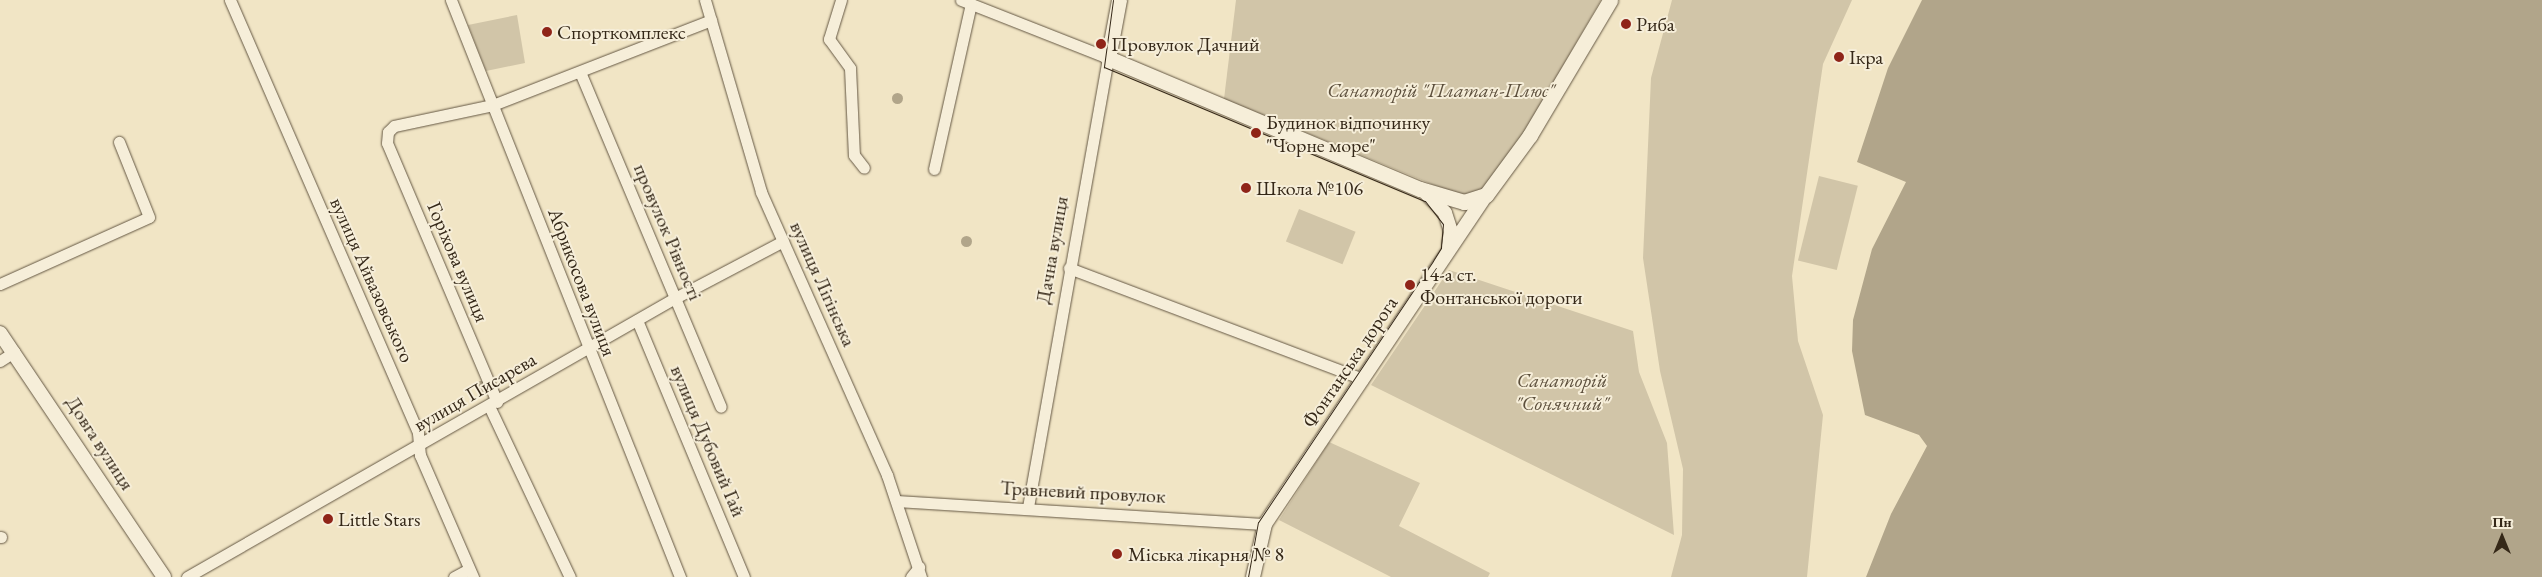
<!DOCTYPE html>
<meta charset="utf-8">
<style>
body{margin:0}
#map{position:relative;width:2542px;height:577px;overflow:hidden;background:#f1e5c5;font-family:"EB Garamond",serif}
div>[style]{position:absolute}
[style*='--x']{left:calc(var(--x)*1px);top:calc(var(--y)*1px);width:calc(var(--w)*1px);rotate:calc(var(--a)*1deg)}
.green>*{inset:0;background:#d1c5a8;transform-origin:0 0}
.water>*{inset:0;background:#b1a58a}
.round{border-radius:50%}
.roads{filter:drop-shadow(0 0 1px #645743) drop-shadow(0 0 1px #645743)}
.minor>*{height:11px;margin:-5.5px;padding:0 5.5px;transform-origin:5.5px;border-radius:5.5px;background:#f6eed9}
.tertiary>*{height:14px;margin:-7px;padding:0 7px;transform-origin:7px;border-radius:7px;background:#f6eed9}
.secondary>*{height:15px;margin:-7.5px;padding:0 7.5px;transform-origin:7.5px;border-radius:7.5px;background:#f6eed9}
.tram>*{height:1px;margin:-0.5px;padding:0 0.5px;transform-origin:0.5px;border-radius:0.5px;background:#352818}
.dots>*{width:14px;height:14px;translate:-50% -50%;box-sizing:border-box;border:2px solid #f6eed9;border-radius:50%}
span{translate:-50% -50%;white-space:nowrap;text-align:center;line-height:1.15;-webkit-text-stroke:4px #f6eed9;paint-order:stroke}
.poi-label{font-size:20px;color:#352818}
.left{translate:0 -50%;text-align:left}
.park-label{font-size:20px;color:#5c4f3c;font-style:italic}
.street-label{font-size:20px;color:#352818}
.north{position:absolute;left:2477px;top:512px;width:50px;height:50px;-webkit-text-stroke:4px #f6eed9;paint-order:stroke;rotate:0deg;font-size:14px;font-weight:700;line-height:20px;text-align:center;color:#352818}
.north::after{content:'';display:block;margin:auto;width:18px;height:22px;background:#352818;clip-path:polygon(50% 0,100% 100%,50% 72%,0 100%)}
</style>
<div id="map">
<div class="green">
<i style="clip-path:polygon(1236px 0,1601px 0,1527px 128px,1477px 197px,1463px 197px,1224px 99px)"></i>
<i style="clip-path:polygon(1672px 0,1852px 0,1823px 64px,1792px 276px,1798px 341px,1823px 415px,1807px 577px,1671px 577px,1682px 535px,1683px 469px,1660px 371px,1643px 258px,1651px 78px)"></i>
<i style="clip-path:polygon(517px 15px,525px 63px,486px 71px,468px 25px)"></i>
<i style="left:1819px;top:176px;width:40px;height:87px;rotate:14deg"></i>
<i style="left:1299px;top:209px;width:61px;height:35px;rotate:22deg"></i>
<i style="clip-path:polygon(1449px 270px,1633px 331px,1639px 372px,1667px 443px,1674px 535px,1371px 385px)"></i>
<i style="clip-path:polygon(1329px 442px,1420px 483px,1399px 526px,1490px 573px,1488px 577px,1391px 577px,1279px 520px)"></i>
</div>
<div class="water">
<i style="clip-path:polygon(1922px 0,2542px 0,2542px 577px,1866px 577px,1891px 514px,1927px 446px,1919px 435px,1865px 415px,1852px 351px,1853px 320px,1872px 249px,1906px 182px,1857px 162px,1888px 68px)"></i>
<i class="round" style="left:891.5px;top:92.5px;width:11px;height:11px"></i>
<i class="round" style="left:960.5px;top:235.5px;width:11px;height:11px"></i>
<i class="round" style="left:475px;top:381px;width:12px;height:12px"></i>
</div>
<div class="roads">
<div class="minor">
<i style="--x:230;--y:0;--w:472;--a:66.5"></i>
<i style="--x:418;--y:433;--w:22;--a:85"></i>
<i style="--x:420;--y:455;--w:133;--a:66.5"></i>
<i style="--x:451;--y:0;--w:621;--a:68.35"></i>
<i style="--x:705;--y:0;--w:200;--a:73.7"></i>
<i style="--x:761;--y:192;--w:310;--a:66"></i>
<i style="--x:887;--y:475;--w:108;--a:71.6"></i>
<i style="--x:841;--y:0;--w:41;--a:107.1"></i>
<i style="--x:829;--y:39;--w:36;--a:54"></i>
<i style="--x:850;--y:68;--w:87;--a:87.4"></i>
<i style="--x:854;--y:155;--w:16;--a:52"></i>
<i style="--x:961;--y:0;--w:158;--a:21.5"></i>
<i style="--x:1108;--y:58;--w:456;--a:100.1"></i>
<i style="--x:580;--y:72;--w:363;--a:67.2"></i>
<i style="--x:934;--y:169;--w:169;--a:-77.4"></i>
<i style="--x:1069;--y:268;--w:314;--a:20.7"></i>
<i style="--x:0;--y:284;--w:163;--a:-24.2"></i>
<i style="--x:149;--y:217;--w:81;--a:-111.8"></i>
<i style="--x:637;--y:320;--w:278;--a:67.4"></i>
<i style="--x:0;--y:361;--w:17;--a:-33"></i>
<i style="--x:497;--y:402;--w:281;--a:-113"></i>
<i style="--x:387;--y:143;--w:11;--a:-85"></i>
<i style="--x:388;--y:132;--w:8;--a:-45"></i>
<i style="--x:394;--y:126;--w:101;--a:-12"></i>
<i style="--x:493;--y:105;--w:234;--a:-21.3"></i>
<i style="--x:489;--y:406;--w:189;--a:64.7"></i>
<i style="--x:898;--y:501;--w:368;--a:3.6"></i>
<i style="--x:0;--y:537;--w:1;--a:0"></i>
<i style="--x:187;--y:577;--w:562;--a:-29.76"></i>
<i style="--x:675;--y:298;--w:122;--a:-27.8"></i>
<i style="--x:454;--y:577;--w:17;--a:-28"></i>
<i style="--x:911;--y:577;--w:13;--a:-51"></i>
</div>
<div class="tertiary">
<i style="--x:1424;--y:191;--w:30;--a:46"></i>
<i style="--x:1445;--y:213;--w:19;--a:72"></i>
<i style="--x:1451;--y:231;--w:15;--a:98"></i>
<i style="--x:0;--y:333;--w:294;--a:56.1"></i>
<i style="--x:1253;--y:577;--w:54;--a:-77.2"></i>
<i style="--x:1265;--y:524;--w:396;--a:-56.1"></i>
</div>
<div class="secondary">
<i style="--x:1119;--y:0;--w:59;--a:100.7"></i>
<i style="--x:1108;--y:58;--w:338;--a:22.8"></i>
<i style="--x:1420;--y:189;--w:46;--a:16.5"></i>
<i style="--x:1464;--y:202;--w:23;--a:-18"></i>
<i style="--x:1486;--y:195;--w:74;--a:-53.7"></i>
<i style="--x:1530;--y:135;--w:157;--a:-59.3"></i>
</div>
</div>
<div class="tram">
<i style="--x:1113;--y:0;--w:68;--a:97.7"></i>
<i style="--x:1104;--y:67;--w:348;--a:22.7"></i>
<i style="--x:1425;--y:201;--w:29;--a:52"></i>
<i style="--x:1443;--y:224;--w:24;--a:95"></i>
<i style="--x:1441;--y:248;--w:15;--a:122"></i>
<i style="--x:1433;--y:261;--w:314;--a:123.8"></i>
<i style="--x:1258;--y:522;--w:56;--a:100.3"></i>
</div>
<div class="dots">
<i style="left:1626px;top:24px;background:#8f2418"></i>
<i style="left:547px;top:32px;background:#8f2418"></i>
<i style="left:1101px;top:44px;background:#8f2418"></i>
<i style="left:1839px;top:57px;background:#8f2418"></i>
<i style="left:1256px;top:133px;background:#8f2418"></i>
<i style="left:1246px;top:188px;background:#8f2418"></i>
<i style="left:1410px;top:285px;background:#8f2418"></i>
<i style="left:328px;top:519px;background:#8f2418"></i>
<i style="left:1117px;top:554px;background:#8f2418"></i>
</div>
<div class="poi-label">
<span class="left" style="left:1636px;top:24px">Риба</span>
<span class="left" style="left:557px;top:32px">Спорткомплекс</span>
<span class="left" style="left:1111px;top:44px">Провулок Дачний</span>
<span class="left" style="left:1849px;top:57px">Ікра</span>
<span class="left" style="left:1266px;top:134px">Будинок відпочинку<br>"Чорне море"</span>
<span class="left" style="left:1256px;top:188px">Школа №106</span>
<span class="left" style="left:1420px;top:286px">14-а ст.<br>Фонтанської дороги</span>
<span class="left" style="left:338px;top:519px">Little Stars</span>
<span class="left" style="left:1128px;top:554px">Міська лікарня № 8</span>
</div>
<div class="park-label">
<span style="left:1441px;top:90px">Санаторій "Платан-Плюс"</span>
<span style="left:1562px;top:392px">Санаторій<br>"Сонячний"</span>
</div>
<div class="street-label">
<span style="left:668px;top:232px;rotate:67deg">провулок Рівності</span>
<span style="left:1052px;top:250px;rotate:-80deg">Дачна вулиця</span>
<span style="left:458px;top:262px;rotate:67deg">Горіхова вулиця</span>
<span style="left:372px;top:280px;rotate:66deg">вулиця Айвазовського</span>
<span style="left:582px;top:282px;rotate:69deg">Абрикосова вулиця</span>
<span style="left:823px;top:284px;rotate:66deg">вулиця Лігінська</span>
<span style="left:1350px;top:362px;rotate:-56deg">Фонтанська дорога</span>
<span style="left:475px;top:392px;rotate:-30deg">вулиця Писарева</span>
<span style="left:708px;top:441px;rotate:67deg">вулиця Дубовий Гай</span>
<span style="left:100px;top:443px;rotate:57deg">Довга вулиця</span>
<span style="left:1083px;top:492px;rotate:3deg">Травневий провулок</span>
</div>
<div class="north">Пн</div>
</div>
